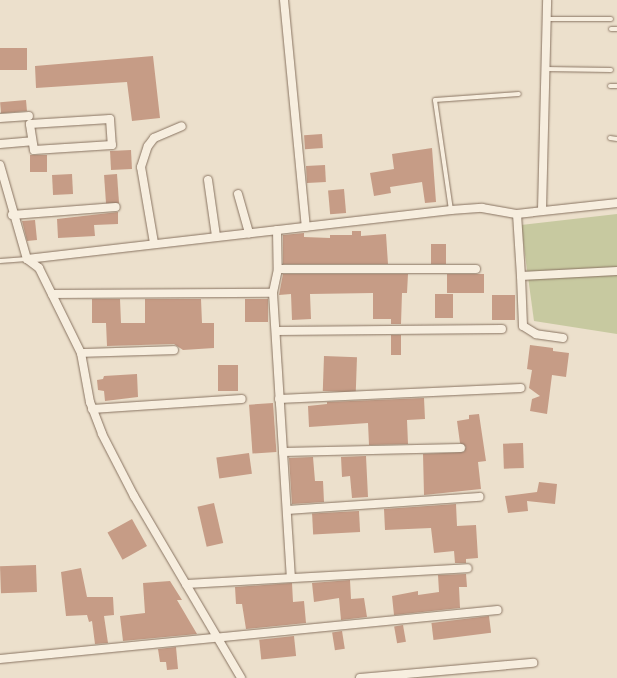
<!DOCTYPE html>
<style>
body{margin:0}
#map{position:relative;width:617px;height:678px;overflow:hidden;background:#ece0cc;font-family:"Playfair Display",serif}
div>[style]{position:absolute}
[style*='--x']{left:calc(var(--x)*1px);top:calc(var(--y)*1px);width:calc(var(--w)*1px);rotate:calc(var(--a)*1deg)}
.green>*{inset:0;background:#c7c9a0}
.building>*{inset:0;background:#c69c86;transform-origin:0 0}
.roads{filter:drop-shadow(0 0 1px #887361) drop-shadow(0 0 1px #887361)}
.lane>*{height:4px;margin:-2px;padding:0 2px;transform-origin:2px;border-radius:2px;background:#f7eedf}
.street>*{height:8px;margin:-4px;padding:0 4px;transform-origin:4px;border-radius:4px;background:#f7eedf}
span{translate:-50% -50%;white-space:nowrap;text-align:center;line-height:1.15;-webkit-text-stroke:3.5px #f4ebdb;paint-order:stroke}
</style>
<div id="map">
<div class="green">
<i style="clip-path:polygon(617px 214px,617px 334px,534px 321px,521px 225px)"></i>
</div>
<div class="building">
<i style="left:27px;top:48px;width:22px;height:27px;rotate:90deg"></i>
<i style="clip-path:polygon(153px 56px,160px 118px,132px 121px,127px 82px,36px 88px,35px 66px)"></i>
<i style="left:26px;top:100px;width:11px;height:26px;rotate:85deg"></i>
<i style="left:322px;top:134px;width:14px;height:18px;rotate:86deg"></i>
<i style="clip-path:polygon(432px 148px,436px 202px,425px 203px,422px 182px,390px 187px,391px 193px,374px 196px,370px 173px,394px 169px,392px 154px)"></i>
<i style="left:131px;top:150px;width:19px;height:21px;rotate:87deg"></i>
<i style="left:30px;top:155px;width:17px;height:17px"></i>
<i style="left:325px;top:165px;width:17px;height:19px;rotate:87deg"></i>
<i style="left:72px;top:174px;width:20px;height:20px;rotate:87deg"></i>
<i style="left:117px;top:174px;width:29px;height:13px;rotate:86deg"></i>
<i style="left:344px;top:189px;width:24px;height:16px;rotate:85deg"></i>
<i style="clip-path:polygon(118px 212px,118px 224px,94px 225px,95px 236px,58px 238px,57px 219px)"></i>
<i style="clip-path:polygon(35px 220px,37px 240px,27px 241px,22px 221px)"></i>
<i style="clip-path:polygon(352px 231px,361px 231px,361px 236px,386px 234px,388px 264px,283px 264px,283px 235px,304px 233px,304px 237px,330px 238px,330px 235px,352px 235px)"></i>
<i style="left:431px;top:244px;width:15px;height:20px"></i>
<i style="clip-path:polygon(408px 274px,407px 293px,402px 293px,401px 324px,391px 324px,391px 319px,373px 319px,373px 293px,310px 294px,311px 319px,292px 320px,291px 294px,279px 295px,283px 274px)"></i>
<i style="left:447px;top:274px;width:37px;height:19px"></i>
<i style="left:435px;top:294px;width:18px;height:24px"></i>
<i style="left:492px;top:295px;width:23px;height:25px"></i>
<i style="clip-path:polygon(92px 299px,120px 299px,121px 323px,145px 323px,145px 299px,201px 299px,202px 323px,214px 323px,214px 348px,183px 350px,174px 344px,107px 346px,106px 323px,92px 323px)"></i>
<i style="left:245px;top:299px;width:23px;height:23px"></i>
<i style="left:391px;top:335px;width:10px;height:20px"></i>
<i style="clip-path:polygon(530px 345px,553px 348px,553px 351px,569px 353px,566px 377px,552px 375px,547px 414px,530px 411px,532px 399px,540px 396px,529px 388px,532px 370px,527px 369px)"></i>
<i style="left:324px;top:356px;width:33px;height:35px;rotate:2deg"></i>
<i style="left:238px;top:365px;width:26px;height:20px;rotate:90deg"></i>
<i style="clip-path:polygon(137px 374px,138px 397px,105px 401px,104px 391px,98px 390px,97px 380px,103px 379px,104px 376px)"></i>
<i style="clip-path:polygon(424px 398px,425px 419px,407px 420px,408px 444px,369px 445px,368px 423px,309px 427px,308px 406px,327px 404px,327px 402px)"></i>
<i style="left:273px;top:403px;width:49px;height:24px;rotate:86deg"></i>
<i style="clip-path:polygon(479px 414px,486px 461px,478px 462px,481px 489px,424px 495px,423px 454px,464px 452px,466px 447px,460px 443px,457px 421px,469px 419px,469px 415px)"></i>
<i style="left:523px;top:443px;width:25px;height:20px;rotate:88deg"></i>
<i style="left:249px;top:453px;width:21px;height:33px;rotate:82deg"></i>
<i style="clip-path:polygon(366px 456px,368px 497px,352px 498px,350px 476px,342px 477px,341px 457px)"></i>
<i style="clip-path:polygon(313px 457px,315px 481px,323px 481px,324px 502px,292px 504px,289px 458px)"></i>
<i style="clip-path:polygon(539px 482px,557px 484px,555px 504px,527px 501px,528px 511px,508px 513px,505px 496px,537px 492px)"></i>
<i style="left:214px;top:503px;width:41px;height:17px;rotate:77deg"></i>
<i style="clip-path:polygon(456px 504px,457px 526px,476px 525px,478px 558px,466px 559px,466px 563px,455px 563px,454px 551px,434px 553px,431px 528px,385px 530px,384px 509px)"></i>
<i style="left:359px;top:511px;width:21px;height:47px;rotate:87deg"></i>
<i style="left:132px;top:519px;width:31px;height:28px;rotate:61deg"></i>
<i style="left:36px;top:565px;width:27px;height:36px;rotate:88deg"></i>
<i style="clip-path:polygon(81px 568px,87px 597px,113px 597px,114px 615px,104px 616px,108px 643px,95px 644px,92px 621px,89px 622px,87px 615px,66px 616px,61px 572px)"></i>
<i style="clip-path:polygon(466px 574px,467px 587px,459px 587px,460px 608px,394px 615px,392px 596px,418px 591px,418px 595px,439px 592px,438px 575px)"></i>
<i style="clip-path:polygon(350px 580px,351px 599px,364px 598px,367px 617px,341px 620px,339px 598px,314px 602px,312px 583px)"></i>
<i style="clip-path:polygon(170px 581px,182px 600px,177px 600px,197px 634px,123px 641px,120px 616px,145px 613px,143px 583px)"></i>
<i style="clip-path:polygon(292px 583px,293px 602px,304px 601px,306px 623px,246px 629px,242px 604px,236px 604px,235px 587px)"></i>
<i style="left:489px;top:616px;width:17px;height:58px;rotate:83deg"></i>
<i style="left:403px;top:625px;width:17px;height:9px;rotate:80deg"></i>
<i style="left:342px;top:631px;width:18px;height:10px;rotate:81deg"></i>
<i style="left:294px;top:636px;width:20px;height:35px;rotate:84deg"></i>
<i style="clip-path:polygon(176px 647px,178px 669px,167px 670px,166px 662px,160px 662px,158px 649px)"></i>
</div>
<div class="roads">
<div class="lane">
<i style="--x:546;--y:19;--w:65;--a:0"></i>
<i style="--x:611;--y:29;--w:6;--a:0"></i>
<i style="--x:545;--y:69;--w:66;--a:0.9"></i>
<i style="--x:610;--y:86;--w:7;--a:0"></i>
<i style="--x:610;--y:138;--w:7;--a:8"></i>
<i style="--x:451;--y:210;--w:111;--a:-98.3"></i>
<i style="--x:435;--y:100;--w:84;--a:-4.1"></i>
<i style="--x:0;--y:261;--w:27;--a:-4"></i>
</div>
<div class="street">
<i style="--x:284;--y:0;--w:228;--a:84.5"></i>
<i style="--x:0;--y:118;--w:29;--a:-4"></i>
<i style="--x:110;--y:119;--w:26;--a:86"></i>
<i style="--x:112;--y:145;--w:78;--a:176.3"></i>
<i style="--x:34;--y:150;--w:26;--a:-99"></i>
<i style="--x:30;--y:124;--w:80;--a:-3.6"></i>
<i style="--x:0;--y:144;--w:32;--a:-5"></i>
<i style="--x:0;--y:165;--w:98;--a:74"></i>
<i style="--x:27;--y:259;--w:15;--a:37"></i>
<i style="--x:39;--y:268;--w:95;--a:63.7"></i>
<i style="--x:81;--y:353;--w:50;--a:79.6"></i>
<i style="--x:90;--y:402;--w:34;--a:69"></i>
<i style="--x:102;--y:434;--w:70;--a:62.7"></i>
<i style="--x:134;--y:496;--w:211;--a:59.5"></i>
<i style="--x:208;--y:180;--w:57;--a:81.9"></i>
<i style="--x:238;--y:194;--w:41;--a:74.2"></i>
<i style="--x:542;--y:210;--w:210;--a:-88.6"></i>
<i style="--x:517;--y:214;--w:62;--a:86.3"></i>
<i style="--x:12;--y:215;--w:104;--a:-4.4"></i>
<i style="--x:277;--y:230;--w:39;--a:89"></i>
<i style="--x:278;--y:269;--w:25;--a:102"></i>
<i style="--x:273;--y:293;--w:284;--a:86.4"></i>
<i style="--x:154;--y:243;--w:77;--a:-99.7"></i>
<i style="--x:141;--y:167;--w:22;--a:-72"></i>
<i style="--x:148;--y:146;--w:10;--a:-53"></i>
<i style="--x:154;--y:138;--w:30;--a:-23"></i>
<i style="--x:27;--y:259;--w:427;--a:-6.6"></i>
<i style="--x:451;--y:210;--w:31;--a:-4"></i>
<i style="--x:482;--y:208;--w:36;--a:10"></i>
<i style="--x:517;--y:214;--w:101;--a:-6.3"></i>
<i style="--x:278;--y:269;--w:198;--a:0"></i>
<i style="--x:52;--y:294;--w:221;--a:-0.3"></i>
<i style="--x:276;--y:331;--w:226;--a:-0.5"></i>
<i style="--x:563;--y:338;--w:27;--a:-172"></i>
<i style="--x:536;--y:334;--w:15;--a:-148"></i>
<i style="--x:523;--y:326;--w:50;--a:-92.3"></i>
<i style="--x:521;--y:276;--w:96;--a:-3"></i>
<i style="--x:81;--y:353;--w:93;--a:-1.8"></i>
<i style="--x:279;--y:399;--w:242;--a:-2.6"></i>
<i style="--x:92;--y:409;--w:150;--a:-3.8"></i>
<i style="--x:283;--y:452;--w:178;--a:-1.3"></i>
<i style="--x:287;--y:510;--w:193;--a:-3.9"></i>
<i style="--x:186;--y:584;--w:282;--a:-3.2"></i>
<i style="--x:0;--y:659;--w:500;--a:-5.62"></i>
<i style="--x:360;--y:678;--w:174;--a:-5"></i>
</div>
</div>
</div>
